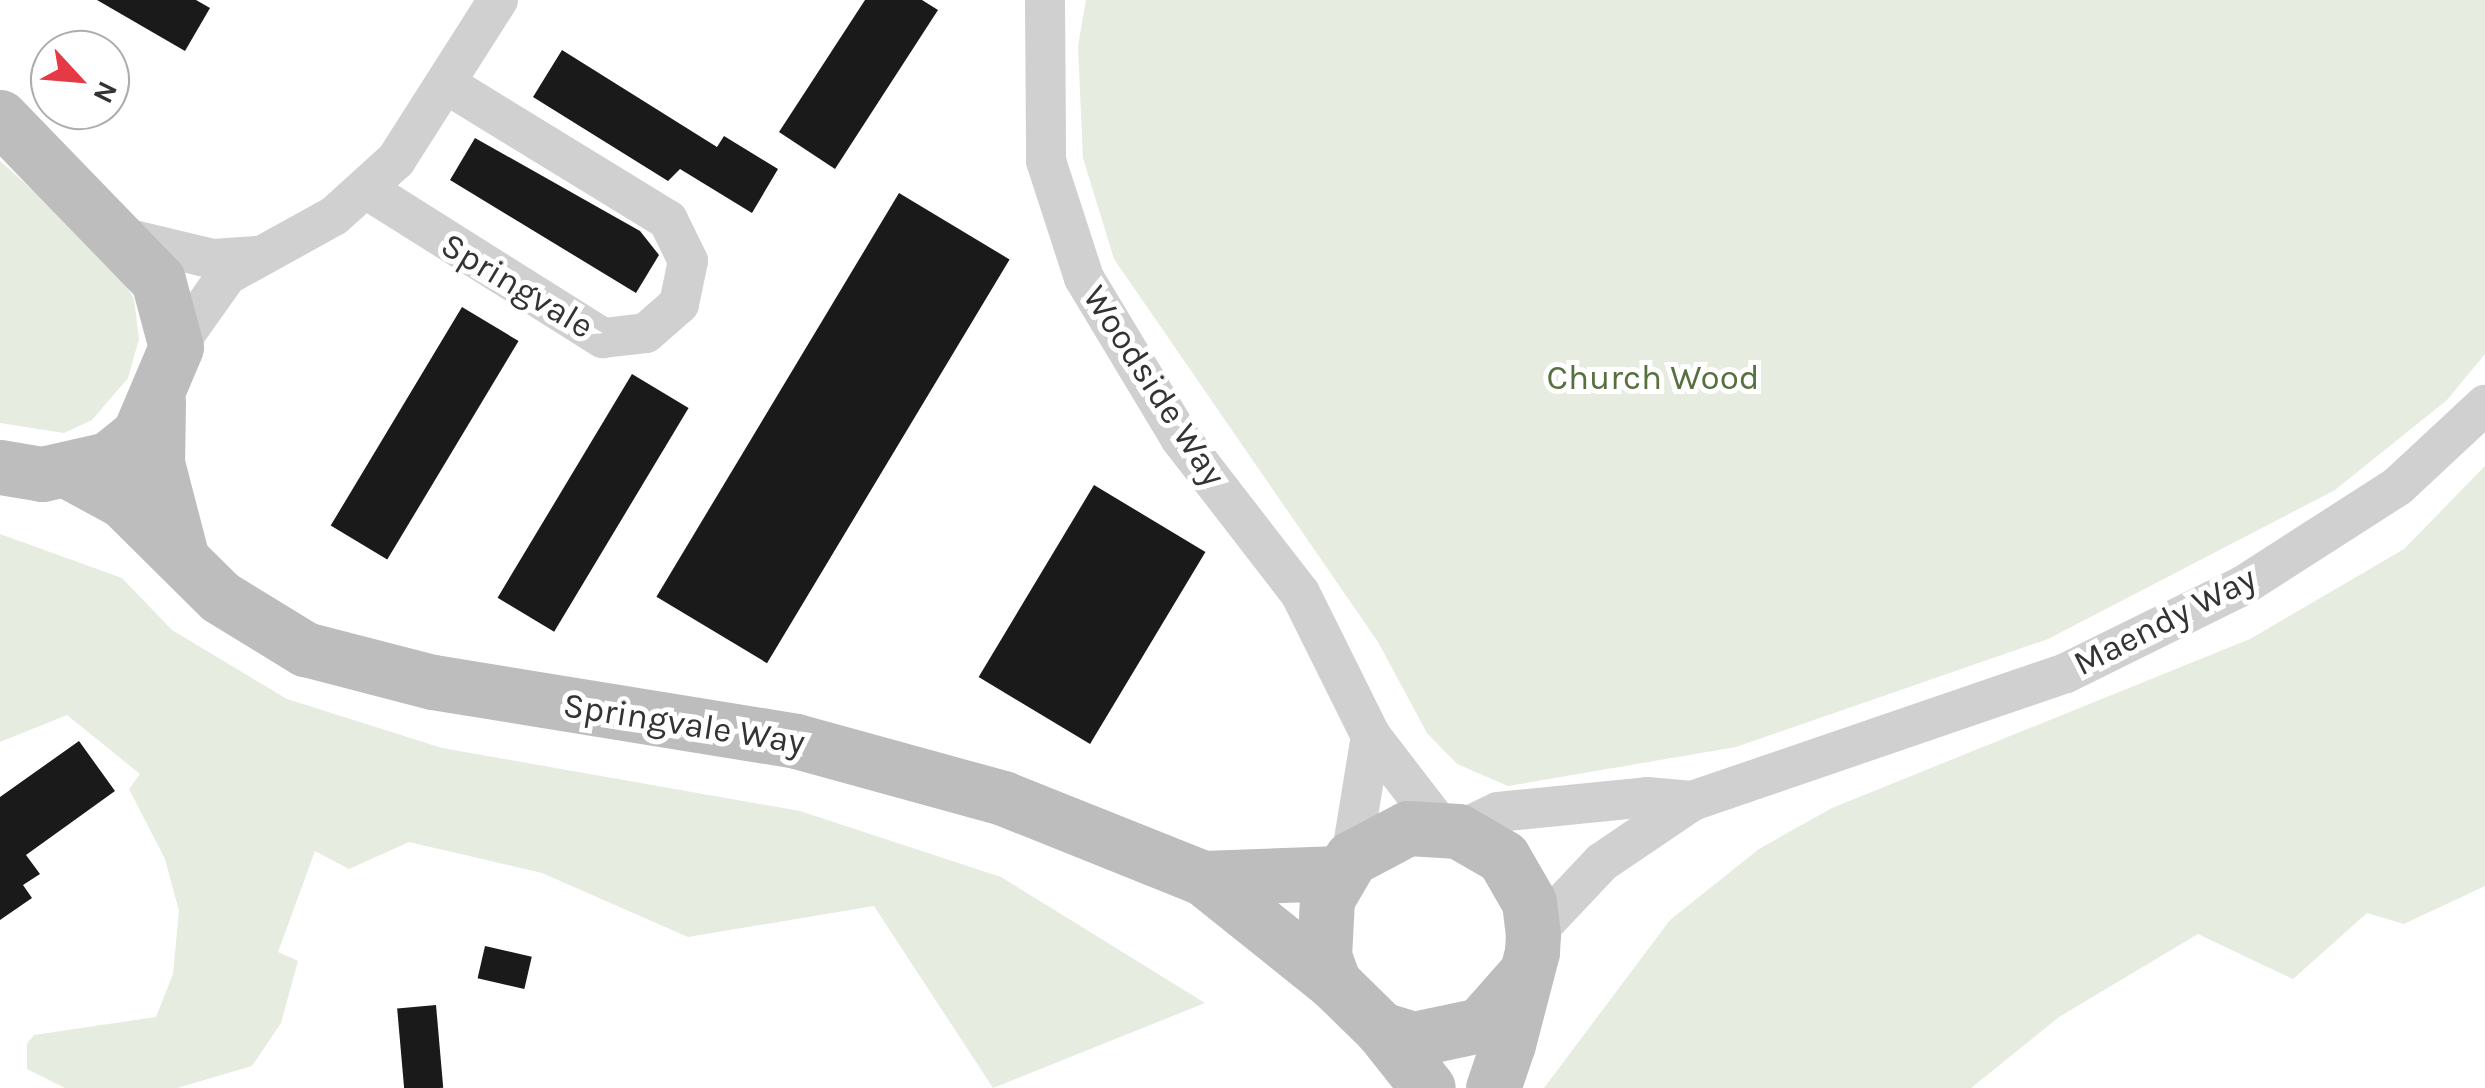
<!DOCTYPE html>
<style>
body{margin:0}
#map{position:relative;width:2485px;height:1088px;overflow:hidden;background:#fff;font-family:Karla,sans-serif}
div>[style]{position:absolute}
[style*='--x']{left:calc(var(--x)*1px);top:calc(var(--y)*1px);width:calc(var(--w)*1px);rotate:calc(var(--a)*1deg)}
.green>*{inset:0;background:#e6ecdf}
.building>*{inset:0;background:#1a1a1a;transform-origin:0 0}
.street>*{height:40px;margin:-20px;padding:0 20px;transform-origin:20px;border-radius:20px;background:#d0d0d0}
.secondary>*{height:55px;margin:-27.5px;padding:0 27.5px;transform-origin:27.5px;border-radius:27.5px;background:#bdbdbd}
span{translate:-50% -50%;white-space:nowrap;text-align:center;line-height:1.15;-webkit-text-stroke:10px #fff;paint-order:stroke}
.street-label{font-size:35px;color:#333}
.park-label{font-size:35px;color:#56703f}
.north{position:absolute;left:30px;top:30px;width:100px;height:100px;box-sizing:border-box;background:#fff;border:2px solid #adadad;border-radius:50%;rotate:116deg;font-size:28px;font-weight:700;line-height:40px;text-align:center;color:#333}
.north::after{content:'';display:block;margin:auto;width:35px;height:45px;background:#e63946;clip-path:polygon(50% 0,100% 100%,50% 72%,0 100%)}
</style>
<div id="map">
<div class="green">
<i style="clip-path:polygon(1086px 0,2485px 0,2485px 354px,2447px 400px,2335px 490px,2048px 639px,1736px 747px,1508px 786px,1457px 764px,1427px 733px,1378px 642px,1114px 259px,1083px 158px,1078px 46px)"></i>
<i style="clip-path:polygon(0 161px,110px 259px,134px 299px,139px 339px,128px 378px,92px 420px,64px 433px,0 423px)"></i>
<i style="clip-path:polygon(2485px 466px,2485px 886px,2404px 924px,2367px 913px,2293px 979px,2198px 934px,2059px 1017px,1971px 1088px,1544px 1088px,1670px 920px,1759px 849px,1832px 808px,2250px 639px,2404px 549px)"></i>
<i style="clip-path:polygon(0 534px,122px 578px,172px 630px,287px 699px,442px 748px,800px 811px,1001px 877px,1205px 1003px,993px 1088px,874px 906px,688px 937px,542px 873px,409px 842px,349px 869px,315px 851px,278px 952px,298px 961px,281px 1023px,252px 1066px,177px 1088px,65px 1088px,27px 1069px,27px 1044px,34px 1035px,156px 1017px,173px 974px,179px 911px,165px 859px,129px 789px,140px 774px,67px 715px,0 742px)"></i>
</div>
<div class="building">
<i style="clip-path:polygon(97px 0,196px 0,210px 8px,185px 51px)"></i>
<i style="clip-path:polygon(865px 0,922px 0,938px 10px,835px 169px,779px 132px)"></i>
<i style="clip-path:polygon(562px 50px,717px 147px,724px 136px,778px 169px,752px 213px,680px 169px,668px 181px,533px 97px)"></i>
<i style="clip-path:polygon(475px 138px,640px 231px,659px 255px,636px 293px,450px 180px)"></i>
<i style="left:899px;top:193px;width:129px;height:471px;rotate:31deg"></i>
<i style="left:462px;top:307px;width:66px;height:255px;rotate:31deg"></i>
<i style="left:632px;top:374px;width:66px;height:261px;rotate:31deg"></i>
<i style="left:1094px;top:485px;width:130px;height:224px;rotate:31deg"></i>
<i style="clip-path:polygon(79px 741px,115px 791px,26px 855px,40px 874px,23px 885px,32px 898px,0 920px,0 797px)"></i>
<i style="left:485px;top:946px;width:48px;height:33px;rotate:13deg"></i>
<i style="left:436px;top:1005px;width:83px;height:39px;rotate:85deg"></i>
</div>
<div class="street">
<i style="--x:1045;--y:0;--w:161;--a:89.6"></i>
<i style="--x:1046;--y:161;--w:123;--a:72"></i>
<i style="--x:1084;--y:278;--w:187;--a:59"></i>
<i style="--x:1180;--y:438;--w:196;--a:52.3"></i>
<i style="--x:1300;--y:593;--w:160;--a:63.6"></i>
<i style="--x:1371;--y:736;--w:115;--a:52.4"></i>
<i style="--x:366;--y:189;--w:280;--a:32.2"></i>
<i style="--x:603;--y:338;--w:43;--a:-6.6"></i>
<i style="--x:646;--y:333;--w:44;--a:-41.3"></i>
<i style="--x:679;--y:304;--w:44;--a:-78.2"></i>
<i style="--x:688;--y:261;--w:46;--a:-116"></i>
<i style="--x:668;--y:220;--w:260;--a:-148.5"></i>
<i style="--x:125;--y:238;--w:90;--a:13.4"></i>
<i style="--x:213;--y:259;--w:44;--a:-3.9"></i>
<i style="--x:176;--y:347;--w:88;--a:-54.7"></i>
<i style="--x:227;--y:275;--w:122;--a:-28.9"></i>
<i style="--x:334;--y:216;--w:84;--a:-42.1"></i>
<i style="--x:396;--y:160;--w:190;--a:-57.5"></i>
<i style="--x:1458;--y:831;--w:44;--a:-25.4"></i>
<i style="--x:1498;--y:812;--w:150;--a:-5.7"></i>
<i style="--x:1647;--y:797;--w:45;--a:5.1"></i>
<i style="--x:1351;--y:858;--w:124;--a:-80.7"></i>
<i style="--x:1533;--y:935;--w:100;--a:-46.6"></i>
<i style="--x:1602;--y:862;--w:109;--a:-34.1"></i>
<i style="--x:1692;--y:801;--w:395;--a:-18.9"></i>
<i style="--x:2066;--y:673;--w:199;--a:-26.3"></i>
<i style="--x:2244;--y:585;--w:183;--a:-32.7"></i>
<i style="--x:2398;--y:486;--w:119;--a:-43"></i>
</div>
<div class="secondary">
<i style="--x:0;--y:117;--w:227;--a:45.9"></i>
<i style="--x:158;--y:280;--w:69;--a:75"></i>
<i style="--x:176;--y:347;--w:95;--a:113"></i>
<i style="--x:139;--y:434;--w:40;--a:141"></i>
<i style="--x:108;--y:459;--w:68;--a:167.2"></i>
<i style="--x:42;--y:474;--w:43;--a:-170.5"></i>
<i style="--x:158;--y:402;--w:61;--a:90.9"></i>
<i style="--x:157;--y:463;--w:95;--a:75.4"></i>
<i style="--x:68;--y:471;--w:63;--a:28.6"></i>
<i style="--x:123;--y:501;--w:136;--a:44.7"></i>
<i style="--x:220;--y:597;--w:100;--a:31.5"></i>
<i style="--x:305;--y:649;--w:132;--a:14.5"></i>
<i style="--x:433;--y:682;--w:368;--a:9.2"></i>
<i style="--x:796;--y:741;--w:215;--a:15.4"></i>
<i style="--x:1003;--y:798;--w:215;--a:21.8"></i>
<i style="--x:1203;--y:878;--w:168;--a:38.7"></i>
<i style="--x:1203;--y:878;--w:136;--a:-2.1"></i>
<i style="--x:1381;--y:1029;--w:75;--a:51.5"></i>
<i style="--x:1493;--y:1088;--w:46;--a:-71.2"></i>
<i style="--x:1508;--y:1044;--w:95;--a:-75.4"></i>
<i style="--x:1532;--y:952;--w:17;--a:-87"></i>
<i style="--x:1533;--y:935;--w:33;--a:-97"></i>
<i style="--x:1529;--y:902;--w:52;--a:-120"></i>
<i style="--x:1503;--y:857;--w:52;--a:-150"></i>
<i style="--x:1458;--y:831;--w:50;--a:-176.6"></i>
<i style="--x:1408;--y:828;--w:64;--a:152.2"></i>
<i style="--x:1351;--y:858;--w:48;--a:120.3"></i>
<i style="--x:1327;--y:899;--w:57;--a:93"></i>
<i style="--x:1324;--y:956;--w:29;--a:70"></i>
<i style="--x:1334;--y:983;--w:66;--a:44.4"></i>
<i style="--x:1381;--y:1029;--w:34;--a:17"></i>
<i style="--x:1414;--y:1039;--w:67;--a:-12"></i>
<i style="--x:1480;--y:1025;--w:68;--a:-48.6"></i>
</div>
<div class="street-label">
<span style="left:517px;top:286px;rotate:31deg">Springvale</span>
<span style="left:1154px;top:386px;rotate:57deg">Woodside Way</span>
<span style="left:2165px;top:621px;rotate:-27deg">Maendy Way</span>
<span style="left:684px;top:724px;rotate:9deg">Springvale Way</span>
</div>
<div class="park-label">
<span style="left:1653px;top:378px">Church Wood</span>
</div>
<div class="north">N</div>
</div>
